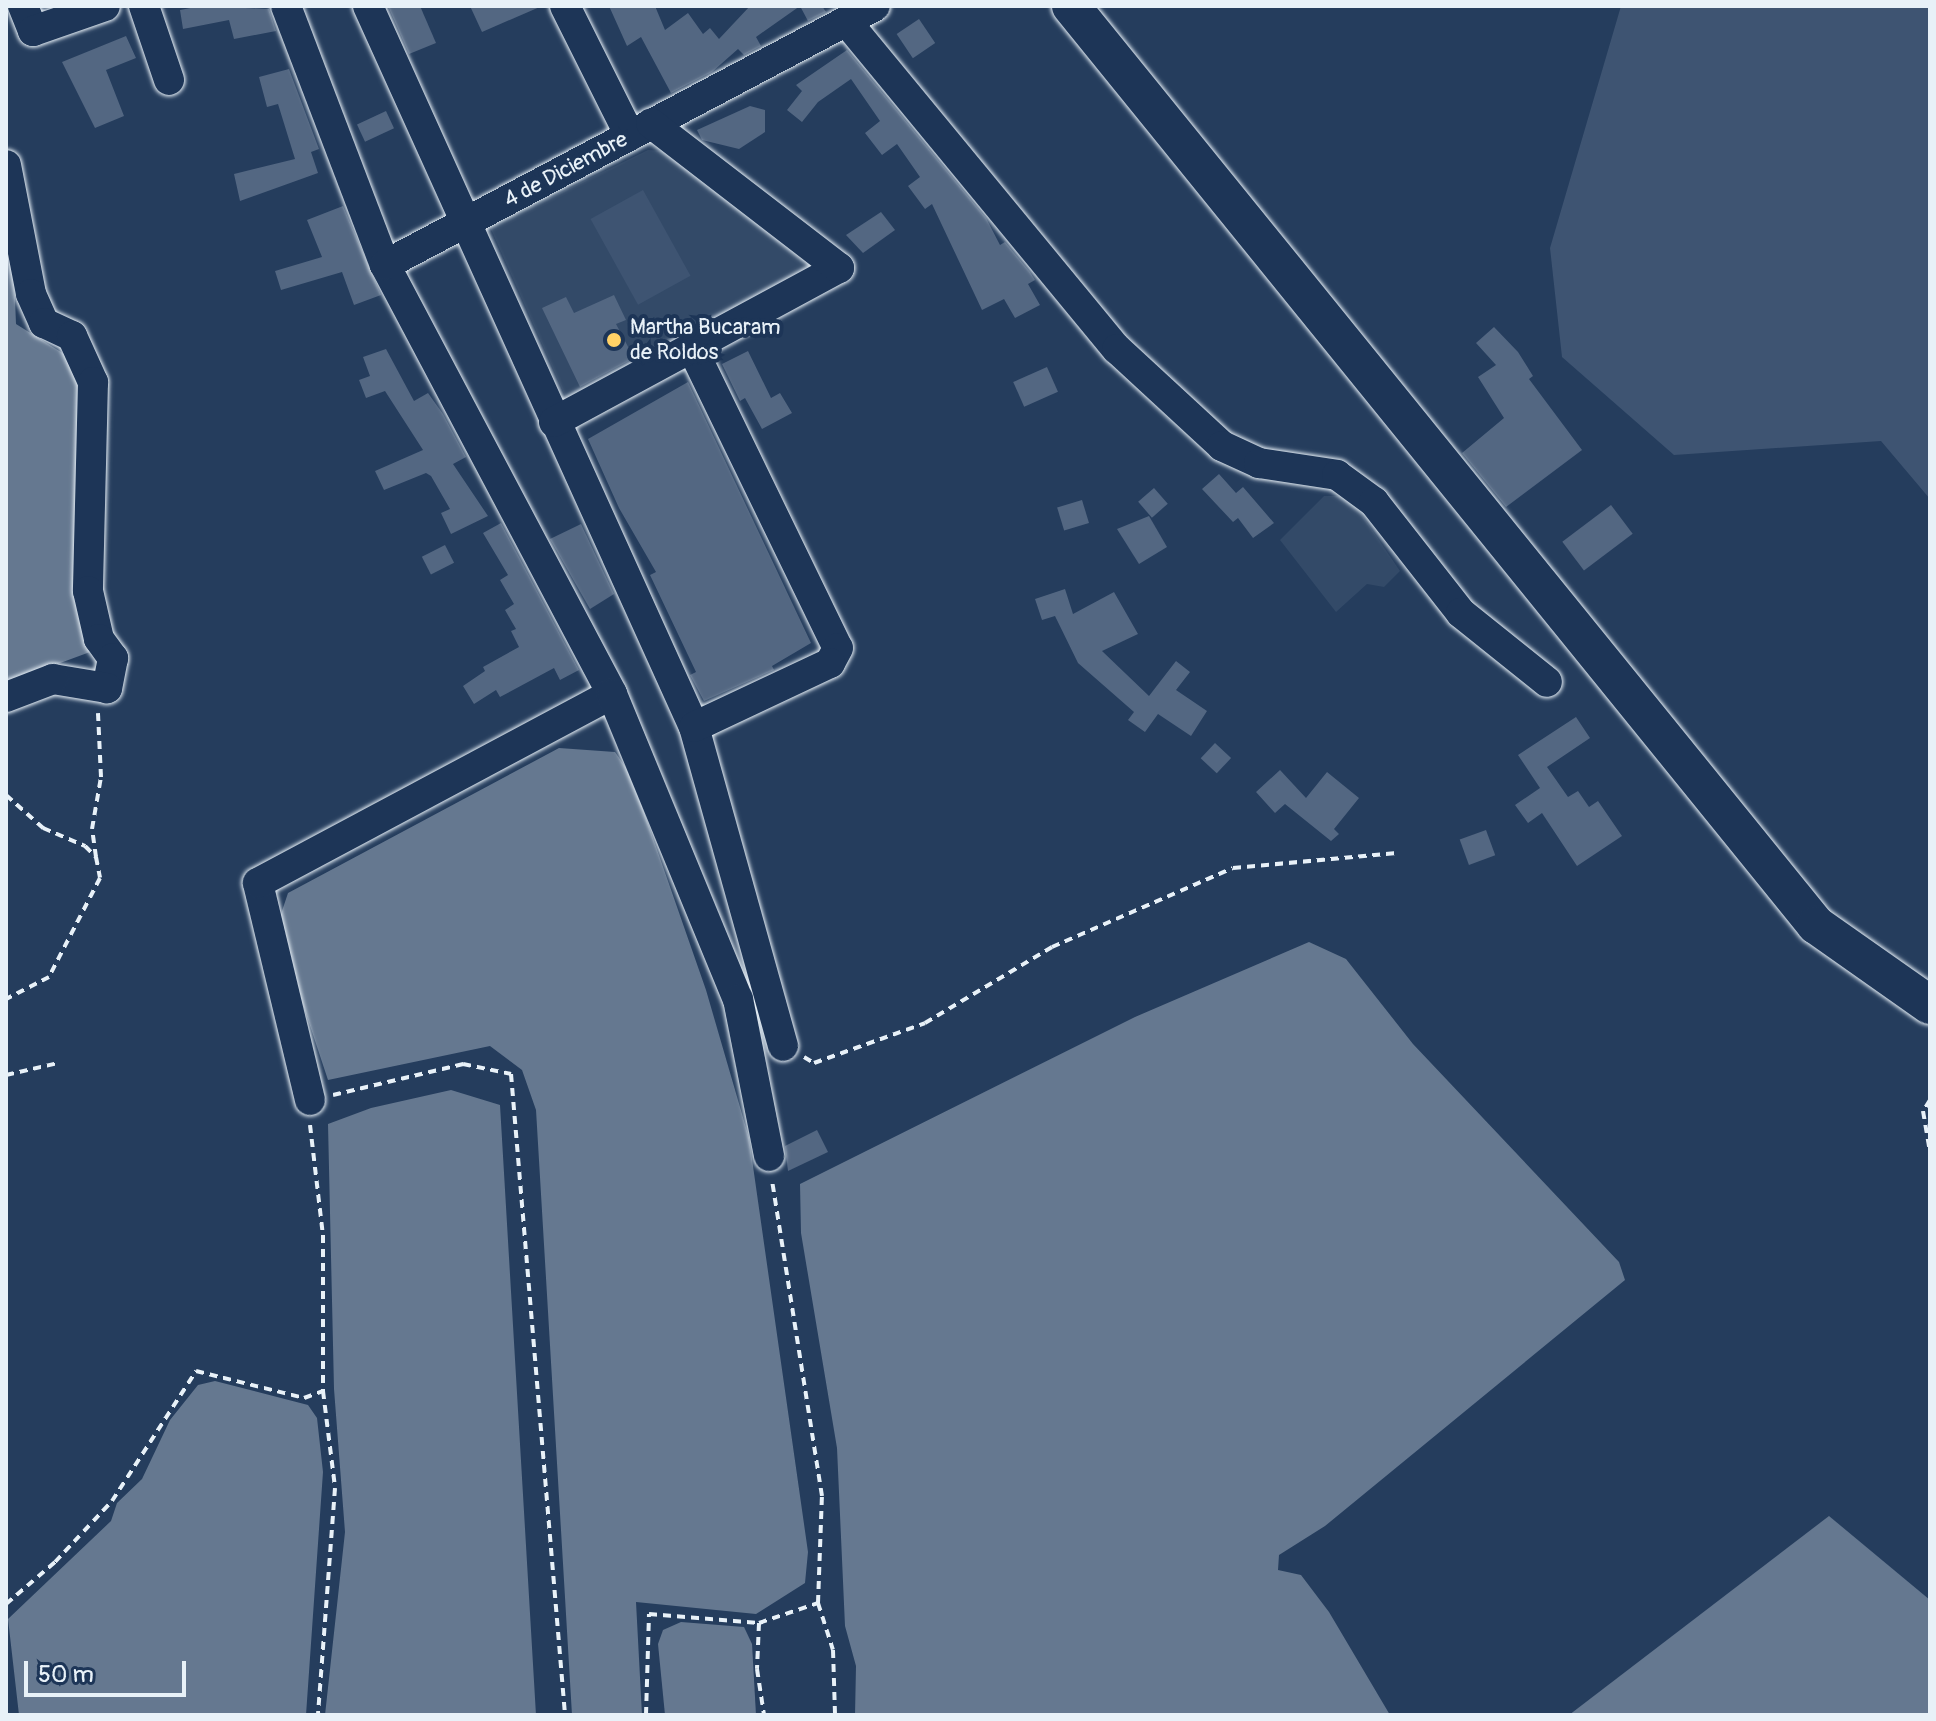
<!DOCTYPE html>
<style>
body{margin:0}
#map{position:relative;width:1936px;height:1721px;overflow:hidden;background:#253d5d;font-family:Pangolin,sans-serif}
div>[style]{position:absolute}
[style*='--x']{left:calc(var(--x)*1px);top:calc(var(--y)*1px);width:calc(var(--w)*1px);rotate:calc(var(--a)*1deg)}
.built>*{inset:0;background:#334a68}
.green>*{inset:0;background:#3e5472;transform-origin:0 0}
.water>*{inset:0;background:#657890}
.building>*{inset:0;background:#536782;transform-origin:0 0}
.path>*{height:4px;margin-top:-2px;transform-origin:0;background:repeating-linear-gradient(90deg,#e8f1f8 0 8px,transparent 0 14px)}
.roads{filter:drop-shadow(0 0 2px #e8f1f8) drop-shadow(0 0 2px #e8f1f8)}
.minor>*{height:30px;margin:-15px;padding:0 15px;transform-origin:15px;border-radius:15px;background:#1d3557}
.major>*{height:38px;margin:-19px;padding:0 19px;transform-origin:19px;border-radius:19px;background:#1d3557}
.dots>*{width:22px;height:22px;translate:-50% -50%;box-sizing:border-box;border:4px solid #1d3557;border-radius:50%}
span{translate:-50% -50%;white-space:nowrap;text-align:center;line-height:1.15;-webkit-text-stroke:8px #1d3557;paint-order:stroke}
.street-label{font-size:22px;color:#e8f1f8}
.poi-label{font-size:22px;color:#e8f1f8}
.left{translate:0 -50%;text-align:left}
.frame{position:absolute;inset:0;border:8px solid #e8f1f8;pointer-events:none}
.scale{position:absolute;left:24px;top:1661px;width:162px;height:36px;box-sizing:border-box;border:4px solid #e8f1f8;border-top:0;padding-left:10px;font-size:24px;line-height:28px;white-space:nowrap;color:#e8f1f8;-webkit-text-stroke:6px #1d3557;paint-order:stroke}
</style>
<div id="map">
<div class="built">
<i style="clip-path:polygon(648px 150px,666px 151px,812px 261px,806px 276px,569px 404px,490px 227px)"></i>
<i style="clip-path:polygon(1324px 496px,1349px 496px,1400px 571px,1384px 587px,1367px 584px,1336px 612px,1280px 540px)"></i>
</div>
<div class="green">
<i style="clip-path:polygon(1621px 6px,1930px 6px,1930px 499px,1881px 441px,1674px 455px,1562px 357px,1550px 248px)"></i>
<i style="left:643px;top:190px;width:98px;height:60px;rotate:61deg"></i>
</div>
<div class="water">
<i style="clip-path:polygon(6px 219px,13px 248px,16px 324px,77px 362px,88px 450px,81px 591px,90px 652px,6px 683px)"></i>
<i style="clip-path:polygon(559px 748px,615px 752px,631px 775px,706px 990px,749px 1138px,808px 1552px,805px 1583px,756px 1614px,636px 1602px,642px 1715px,572px 1715px,536px 1110px,522px 1070px,490px 1046px,328px 1080px,277px 926px,288px 893px)"></i>
<i style="clip-path:polygon(1309px 942px,1346px 959px,1413px 1044px,1619px 1262px,1625px 1280px,1325px 1526px,1279px 1555px,1278px 1570px,1301px 1575px,1329px 1612px,1390px 1715px,855px 1715px,856px 1666px,845px 1626px,837px 1448px,801px 1233px,800px 1184px,1135px 1017px)"></i>
<i style="clip-path:polygon(451px 1090px,500px 1105px,536px 1715px,325px 1715px,345px 1532px,334px 1389px,328px 1124px,371px 1108px)"></i>
<i style="clip-path:polygon(215px 1381px,308px 1405px,317px 1418px,323px 1472px,306px 1715px,19px 1715px,8px 1619px,111px 1521px,117px 1503px,142px 1479px,170px 1420px,198px 1385px)"></i>
<i style="clip-path:polygon(1829px 1516px,1930px 1600px,1930px 1715px,1569px 1715px)"></i>
<i style="clip-path:polygon(681px 1622px,744px 1627px,752px 1644px,756px 1715px,665px 1715px,658px 1644px,663px 1630px)"></i>
</div>
<div class="building">
<i style="clip-path:polygon(201px 6px,269px 9px,276px 31px,234px 39px,229px 20px,183px 29px,180px 10px)"></i>
<i style="clip-path:polygon(388px 6px,420px 6px,436px 43px,409px 54px)"></i>
<i style="clip-path:polygon(470px 6px,542px 6px,482px 32px)"></i>
<i style="clip-path:polygon(609px 6px,655px 6px,665px 30px,688px 13px,703px 34px,710px 28px,719px 39px,750px 6px,822px 6px,826px 12px,808px 21px,800px 6px,756px 37px,761px 46px,744px 55px,738px 49px,712px 72px,671px 93px,641px 37px,627px 46px)"></i>
<i style="left:919px;top:19px;width:29px;height:27px;rotate:56deg"></i>
<i style="clip-path:polygon(126px 36px,136px 58px,106px 70px,124px 116px,95px 128px,62px 62px)"></i>
<i style="clip-path:polygon(847px 50px,986px 218px,1000px 245px,1005px 242px,1030px 272px,1035px 280px,1028px 284px,1040px 305px,1015px 318px,1004px 299px,982px 310px,932px 204px,925px 209px,908px 186px,920px 177px,897px 144px,882px 155px,865px 133px,880px 121px,851px 79px,818px 102px,802px 122px,787px 110px,802px 91px,796px 85px)"></i>
<i style="clip-path:polygon(289px 69px,319px 149px,311px 152px,318px 173px,240px 201px,234px 174px,295px 159px,278px 104px,267px 107px,259px 77px)"></i>
<i style="clip-path:polygon(750px 106px,765px 110px,765px 132px,739px 149px,702px 140px,697px 130px)"></i>
<i style="left:386px;top:111px;width:19px;height:32px;rotate:65deg"></i>
<i style="clip-path:polygon(343px 206px,381px 295px,354px 305px,342px 272px,281px 290px,275px 271px,322px 257px,307px 220px)"></i>
<i style="clip-path:polygon(881px 212px,895px 230px,863px 253px,846px 235px)"></i>
<i style="clip-path:polygon(614px 295px,626px 320px,616px 324px,634px 358px,580px 387px,542px 308px,566px 297px,574px 313px)"></i>
<i style="clip-path:polygon(1494px 327px,1518px 352px,1533px 376px,1529px 379px,1582px 450px,1506px 507px,1462px 453px,1504px 418px,1478px 377px,1496px 365px,1476px 343px)"></i>
<i style="clip-path:polygon(386px 349px,414px 401px,428px 393px,443px 414px,466px 457px,453px 464px,488px 516px,451px 534px,441px 513px,450px 509px,431px 476px,426px 473px,384px 490px,375px 471px,423px 450px,385px 391px,366px 398px,359px 380px,370px 376px,363px 357px)"></i>
<i style="clip-path:polygon(748px 351px,771px 398px,780px 393px,792px 413px,762px 429px,745px 398px,740px 401px,722px 364px)"></i>
<i style="left:1047px;top:367px;width:27px;height:37px;rotate:66deg"></i>
<i style="clip-path:polygon(688px 382px,811px 643px,772px 666px,774px 670px,704px 701px,690px 675px,696px 672px,650px 575px,656px 572px,619px 508px,588px 439px)"></i>
<i style="clip-path:polygon(1219px 474px,1236px 493px,1243px 487px,1274px 523px,1253px 538px,1238px 518px,1233px 522px,1202px 489px)"></i>
<i style="left:1154px;top:488px;width:21px;height:21px;rotate:49deg"></i>
<i style="left:1082px;top:500px;width:24px;height:26px;rotate:73deg"></i>
<i style="left:1611px;top:505px;width:36px;height:61px;rotate:53deg"></i>
<i style="clip-path:polygon(1149px 516px,1167px 547px,1139px 564px,1117px 529px)"></i>
<i style="clip-path:polygon(501px 523px,579px 670px,560px 680px,554px 668px,500px 697px,496px 690px,474px 704px,463px 686px,485px 671px,483px 667px,519px 647px,511px 631px,516px 629px,505px 610px,514px 604px,500px 580px,508px 575px,483px 533px)"></i>
<i style="clip-path:polygon(581px 524px,614px 594px,590px 609px,550px 539px)"></i>
<i style="left:445px;top:545px;width:20px;height:26px;rotate:63deg"></i>
<i style="clip-path:polygon(1065px 589px,1073px 614px,1114px 592px,1138px 634px,1102px 651px,1149px 696px,1176px 661px,1190px 672px,1176px 690px,1207px 711px,1191px 736px,1158px 714px,1145px 732px,1128px 720px,1134px 712px,1078px 663px,1055px 616px,1042px 620px,1035px 599px)"></i>
<i style="clip-path:polygon(1576px 717px,1590px 738px,1547px 767px,1568px 797px,1578px 791px,1589px 807px,1598px 801px,1622px 836px,1577px 866px,1542px 813px,1528px 823px,1515px 805px,1540px 788px,1518px 755px)"></i>
<i style="left:1215px;top:743px;width:22px;height:21px;rotate:43deg"></i>
<i style="clip-path:polygon(1280px 770px,1306px 798px,1327px 772px,1359px 798px,1334px 829px,1339px 834px,1331px 841px,1285px 804px,1275px 813px,1256px 792px)"></i>
<i style="left:1486px;top:830px;width:27px;height:28px;rotate:70deg"></i>
<i style="clip-path:polygon(817px 1130px,828px 1152px,788px 1171px,785px 1146px)"></i>
</div>
<div class="path">
<i style="--x:6;--y:795;--w:50;--a:41.7"></i>
<i style="--x:43;--y:828;--w:46;--a:23.2"></i>
<i style="--x:85;--y:846;--w:16;--a:45"></i>
<i style="--x:96;--y:857;--w:21;--a:79"></i>
<i style="--x:100;--y:878;--w:111;--a:117.3"></i>
<i style="--x:49;--y:977;--w:48;--a:152.9"></i>
<i style="--x:96;--y:857;--w:28;--a:-98"></i>
<i style="--x:92;--y:829;--w:53;--a:-80.2"></i>
<i style="--x:101;--y:777;--w:64;--a:-92.7"></i>
<i style="--x:804;--y:1057;--w:12;--a:31"></i>
<i style="--x:814;--y:1063;--w:118;--a:-19.8"></i>
<i style="--x:925;--y:1023;--w:148;--a:-30.9"></i>
<i style="--x:1052;--y:947;--w:197;--a:-23.6"></i>
<i style="--x:1233;--y:868;--w:167;--a:-5.2"></i>
<i style="--x:6;--y:1075;--w:53;--a:-13"></i>
<i style="--x:333;--y:1095;--w:134;--a:-13.4"></i>
<i style="--x:463;--y:1064;--w:49;--a:11.8"></i>
<i style="--x:511;--y:1074;--w:643;--a:85.18"></i>
<i style="--x:1930;--y:1100;--w:13;--a:122"></i>
<i style="--x:1923;--y:1111;--w:42;--a:80.3"></i>
<i style="--x:310;--y:1125;--w:111;--a:83.3"></i>
<i style="--x:323;--y:1235;--w:156;--a:90"></i>
<i style="--x:818;--y:1603;--w:49;--a:72.3"></i>
<i style="--x:833;--y:1650;--w:65;--a:88.2"></i>
<i style="--x:6;--y:1604;--w:65;--a:-40.6"></i>
<i style="--x:55;--y:1562;--w:83;--a:-46.9"></i>
<i style="--x:112;--y:1501;--w:155;--a:-57.1"></i>
<i style="--x:196;--y:1371;--w:111;--a:14"></i>
<i style="--x:304;--y:1398;--w:20;--a:-20"></i>
<i style="--x:323;--y:1391;--w:98;--a:82.9"></i>
<i style="--x:335;--y:1488;--w:228;--a:94.3"></i>
<i style="--x:759;--y:1623;--w:62;--a:-18.7"></i>
<i style="--x:818;--y:1603;--w:107;--a:-87.9"></i>
<i style="--x:822;--y:1496;--w:320;--a:-99"></i>
<i style="--x:646;--y:1715;--w:101;--a:-88.3"></i>
<i style="--x:649;--y:1614;--w:110;--a:4.7"></i>
<i style="--x:759;--y:1623;--w:46;--a:92.5"></i>
<i style="--x:757;--y:1669;--w:47;--a:81.3"></i>
</div>
<div class="roads">
<div class="minor">
<i style="--x:23;--y:6;--w:27;--a:68"></i>
<i style="--x:33;--y:31;--w:76;--a:-19.1"></i>
<i style="--x:144;--y:6;--w:78;--a:71.3"></i>
<i style="--x:286;--y:6;--w:277;--a:69.1"></i>
<i style="--x:385;--y:265;--w:485;--a:62.1"></i>
<i style="--x:368;--y:6;--w:791;--a:65.67"></i>
<i style="--x:694;--y:727;--w:331;--a:74.4"></i>
<i style="--x:565;--y:6;--w:145;--a:63.4"></i>
<i style="--x:847;--y:22;--w:424;--a:50.5"></i>
<i style="--x:1117;--y:349;--w:143;--a:42.7"></i>
<i style="--x:1222;--y:446;--w:41;--a:24.7"></i>
<i style="--x:1259;--y:463;--w:79;--a:8.7"></i>
<i style="--x:1337;--y:475;--w:46;--a:36.1"></i>
<i style="--x:1374;--y:502;--w:141;--a:51.9"></i>
<i style="--x:1461;--y:613;--w:110;--a:38.7"></i>
<i style="--x:6;--y:165;--w:131;--a:79"></i>
<i style="--x:31;--y:294;--w:32;--a:66"></i>
<i style="--x:44;--y:323;--w:31;--a:25"></i>
<i style="--x:72;--y:336;--w:51;--a:65.5"></i>
<i style="--x:93;--y:382;--w:209;--a:91.4"></i>
<i style="--x:88;--y:591;--w:49;--a:77.1"></i>
<i style="--x:99;--y:639;--w:24;--a:54"></i>
<i style="--x:113;--y:658;--w:31;--a:101"></i>
<i style="--x:107;--y:688;--w:55;--a:-170.5"></i>
<i style="--x:53;--y:679;--w:50;--a:159"></i>
<i style="--x:385;--y:265;--w:554;--a:-27.86"></i>
<i style="--x:693;--y:350;--w:331;--a:64.1"></i>
<i style="--x:838;--y:648;--w:17;--a:118"></i>
<i style="--x:830;--y:663;--w:150;--a:154.8"></i>
<i style="--x:554;--y:422;--w:324;--a:-28.4"></i>
<i style="--x:839;--y:268;--w:237;--a:-142.4"></i>
<i style="--x:310;--y:1100;--w:223;--a:-103.5"></i>
<i style="--x:258;--y:883;--w:401;--a:-28.1"></i>
<i style="--x:612;--y:694;--w:330;--a:67.6"></i>
<i style="--x:738;--y:999;--w:160;--a:78.8"></i>
</div>
<div class="major">
<i style="--x:1071;--y:6;--w:1183;--a:50.97"></i>
<i style="--x:1816;--y:925;--w:139;--a:35.1"></i>
</div>
</div>
<div class="dots">
<i style="left:614px;top:340px;background:#ffd166"></i>
</div>
<div class="street-label">
<span style="left:566px;top:170px;rotate:-28deg">4 de Diciembre</span>
</div>
<div class="poi-label">
<span class="left" style="left:630px;top:340px">Martha Bucaram<br>de Roldos</span>
</div>
<div class="frame"></div>
<div class="scale">50 m</div>
</div>
